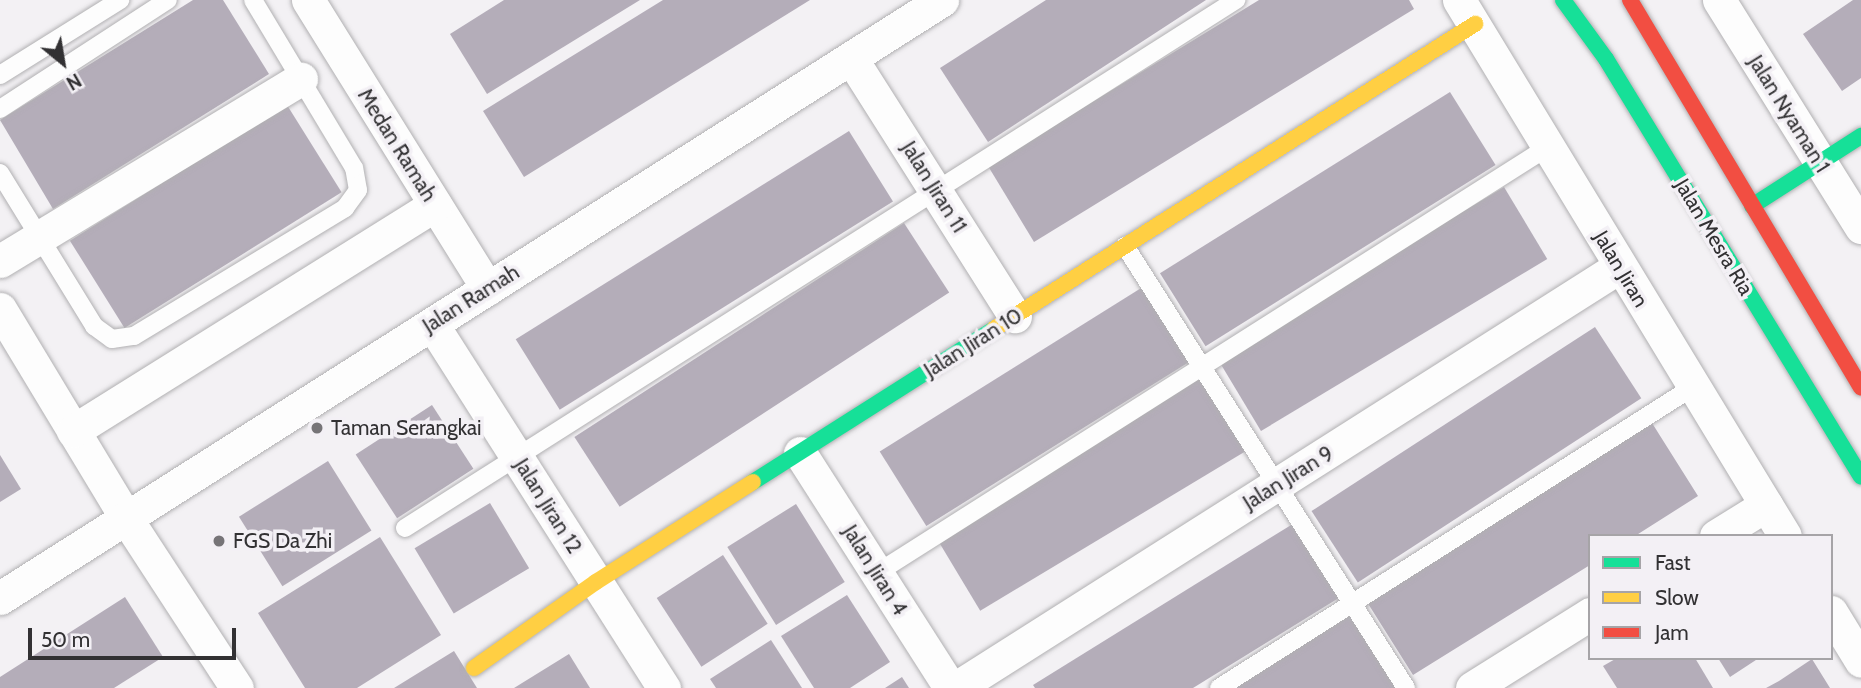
<!DOCTYPE html>
<style>
body{margin:0}
#map{position:relative;width:1861px;height:688px;overflow:hidden;background:#f3f1f4;font-family:Cabin,sans-serif}
div>[style]{position:absolute}
[style*='--x']{left:calc(var(--x)*1px);top:calc(var(--y)*1px);width:calc(var(--w)*1px);rotate:calc(var(--a)*1deg)}
.building>*{inset:0;background:#b4adb9;transform-origin:0 0}
.roads{filter:drop-shadow(0 0 2px #b1b0b2) drop-shadow(0 0 2px #b1b0b2)}
.lane>*{height:18px;margin:-9px;padding:0 9px;transform-origin:9px;border-radius:9px;background:#fdfdfd}
.street>*{height:33px;margin:-16.5px;padding:0 16.5px;transform-origin:16.5px;border-radius:16.5px;background:#fdfdfd}
.fast>*{height:16px;margin:-8px;padding:0 8px;transform-origin:8px;border-radius:8px;background:#16e098}
.slow>*{height:16px;margin:-8px;padding:0 8px;transform-origin:8px;border-radius:8px;background:#ffcf43}
.jam>*{height:16px;margin:-8px;padding:0 8px;transform-origin:8px;border-radius:8px;background:#f24e42}
.dots>*{width:19px;height:19px;translate:-50% -50%;box-sizing:border-box;border:4px solid #f3f0f5;border-radius:50%}
span{translate:-50% -50%;white-space:nowrap;text-align:center;line-height:1.15;-webkit-text-stroke:7px #f3f0f5;paint-order:stroke}
.street-label{font-size:21px;color:#323133}
.poi-label{font-size:21px;color:#323133}
.left{translate:0 -50%;text-align:left}
.legend{position:absolute;left:1588px;top:534px;width:245px;height:126px;box-sizing:border-box;background:#f3f0f5;border:2px solid #a6a4a7;margin:0;padding:9px 12px;list-style:none;font-size:21px;color:#323133}
.legend li{display:flex;align-items:center;gap:14px;height:35px}
.legend b{width:35px;border:2px solid #a6a4a7}
.north{position:absolute;left:28px;top:28px;width:70px;height:70px;-webkit-text-stroke:5px #f3f0f5;paint-order:stroke;rotate:150deg;font-size:19px;font-weight:700;line-height:28px;text-align:center;color:#323133}
.north::after{content:'';display:block;margin:auto;width:24px;height:32px;background:#323133;clip-path:polygon(50% 0,100% 100%,50% 72%,0 100%)}
.scale{position:absolute;left:28px;top:628px;width:208px;height:32px;box-sizing:border-box;border:4px solid #323133;border-top:0;padding-left:9px;font-size:21px;line-height:24px;white-space:nowrap;color:#323133;-webkit-text-stroke:5px #f3f0f5;paint-order:stroke}
</style>
<div id="map">
<div class="building">
<i style="clip-path:polygon(193px 0,223px 0,269px 74px,53px 209px,0 120px)"></i>
<i style="clip-path:polygon(504px 0,640px 0,487px 94px,450px 34px)"></i>
<i style="clip-path:polygon(663px 0,810px 0,524px 177px,483px 111px)"></i>
<i style="clip-path:polygon(1046px 0,1206px 0,988px 142px,940px 68px)"></i>
<i style="clip-path:polygon(1259px 0,1409px 0,1414px 9px,1034px 242px,988px 166px)"></i>
<i style="clip-path:polygon(1853px 0,1861px 0,1861px 78px,1842px 91px,1803px 34px)"></i>
<i style="left:1450px;top:92px;width:86px;height:342px;rotate:58deg"></i>
<i style="left:287px;top:105px;width:103px;height:256px;rotate:58deg"></i>
<i style="left:849px;top:131px;width:83px;height:393px;rotate:58deg"></i>
<i style="left:1504px;top:187px;width:84px;height:334px;rotate:59deg"></i>
<i style="left:904px;top:223px;width:83px;height:393px;rotate:57deg"></i>
<i style="left:1146px;top:285px;width:88px;height:314px;rotate:58deg"></i>
<i style="left:1595px;top:327px;width:85px;height:338px;rotate:57deg"></i>
<i style="left:1202px;top:376px;width:87px;height:311px;rotate:59deg"></i>
<i style="left:432px;top:405px;width:76px;height:91px;rotate:57deg"></i>
<i style="clip-path:polygon(1652px 423px,1698px 496px,1635px 536px,1590px 536px,1590px 565px,1413px 675px,1367px 602px)"></i>
<i style="clip-path:polygon(0 455px,21px 489px,0 502px)"></i>
<i style="left:328px;top:461px;width:82px;height:105px;rotate:58deg"></i>
<i style="left:490px;top:503px;width:76px;height:88px;rotate:59deg"></i>
<i style="left:796px;top:504px;width:92px;height:81px;rotate:58deg"></i>
<i style="clip-path:polygon(1296px 522px,1342px 596px,1193px 688px,1035px 688px,1033px 685px)"></i>
<i style="clip-path:polygon(380px 537px,441px 635px,357px 688px,305px 688px,258px 613px)"></i>
<i style="left:723px;top:555px;width:82px;height:79px;rotate:57deg"></i>
<i style="clip-path:polygon(847px 595px,890px 662px,850px 688px,814px 688px,781px 636px)"></i>
<i style="clip-path:polygon(125px 597px,163px 657px,114px 688px,0 688px,0 677px)"></i>
<i style="clip-path:polygon(1354px 613px,1400px 686px,1396px 688px,1233px 688px)"></i>
<i style="clip-path:polygon(771px 640px,802px 688px,716px 688px,710px 679px)"></i>
<i style="clip-path:polygon(454px 651px,477px 688px,394px 688px)"></i>
<i style="clip-path:polygon(569px 654px,590px 688px,514px 688px)"></i>
<i style="clip-path:polygon(1617px 658px,1695px 658px,1713px 688px,1617px 688px,1603px 666px)"></i>
<i style="clip-path:polygon(1718px 658px,1759px 658px,1730px 677px)"></i>
<i style="clip-path:polygon(1812px 659px,1830px 688px,1766px 688px,1779px 681px)"></i>
<i style="clip-path:polygon(902px 677px,909px 688px,885px 688px)"></i>
</div>
<div class="roads">
<div class="lane">
<i style="--x:0;--y:75;--w:142;--a:-32"></i>
<i style="--x:0;--y:109;--w:200;--a:-33"></i>
<i style="--x:0;--y:173;--w:180;--a:58.4"></i>
<i style="--x:94;--y:326;--w:22;--a:36"></i>
<i style="--x:112;--y:339;--w:22;--a:-8"></i>
<i style="--x:134;--y:336;--w:247;--a:-31.2"></i>
<i style="--x:345;--y:208;--w:22;--a:-54"></i>
<i style="--x:358;--y:190;--w:22;--a:-100"></i>
<i style="--x:354;--y:168;--w:196;--a:-121"></i>
<i style="--x:1125;--y:246;--w:524;--a:57.55"></i>
<i style="--x:405;--y:528;--w:985;--a:-32.43"></i>
<i style="--x:877;--y:573;--w:795;--a:-32.41"></i>
<i style="--x:1219;--y:688;--w:561;--a:-32.42"></i>
</div>
<div class="street">
<i style="--x:308;--y:0;--w:340;--a:58.1"></i>
<i style="--x:1459;--y:0;--w:627;--a:58.69"></i>
<i style="--x:1719;--y:0;--w:268;--a:58"></i>
<i style="--x:851;--y:58;--w:306;--a:57.6"></i>
<i style="--x:0;--y:261;--w:352;--a:-31.2"></i>
<i style="--x:0;--y:309;--w:244;--a:58.9"></i>
<i style="--x:126;--y:518;--w:203;--a:56.9"></i>
<i style="--x:432;--y:324;--w:432;--a:57.5"></i>
<i style="--x:73;--y:431;--w:427;--a:-32"></i>
<i style="--x:800;--y:453;--w:279;--a:57.4"></i>
<i style="--x:1716;--y:536;--w:59;--a:-31.8"></i>
<i style="--x:0;--y:598;--w:1116;--a:-32.41"></i>
<i style="--x:1831;--y:612;--w:57;--a:58.5"></i>
<i style="--x:956;--y:688;--w:785;--a:-32.42"></i>
<i style="--x:1472;--y:688;--w:139;--a:-32.1"></i>
</div>
<div class="fast">
<i style="--x:1563;--y:0;--w:73;--a:53.9"></i>
<i style="--x:1606;--y:59;--w:489;--a:58.6"></i>
<i style="--x:1752;--y:206;--w:130;--a:-32.7"></i>
<i style="--x:753;--y:482;--w:285;--a:-32.4"></i>
</div>
<div class="slow">
<i style="--x:994;--y:329;--w:570;--a:-32.38"></i>
<i style="--x:474;--y:668;--w:149;--a:-35.2"></i>
<i style="--x:596;--y:582;--w:186;--a:-32.5"></i>
</div>
<div class="jam">
<i style="--x:1630;--y:0;--w:451;--a:59.2"></i>
</div>
</div>
<div class="dots">
<i style="left:317px;top:428px;background:#767477"></i>
<i style="left:219px;top:541px;background:#767477"></i>
</div>
<div class="street-label">
<span style="left:1789px;top:114px;rotate:58deg">Jalan Nyaman 1</span>
<span style="left:397px;top:145px;rotate:58deg">Medan Ramah</span>
<span style="left:934px;top:187px;rotate:58deg">Jalan Jiran 11</span>
<span style="left:1714px;top:237px;rotate:59deg">Jalan Mesra Ria</span>
<span style="left:1621px;top:269px;rotate:59deg">Jalan Jiran</span>
<span style="left:471px;top:299px;rotate:-32deg">Jalan Ramah</span>
<span style="left:973px;top:343px;rotate:-32deg">Jalan Jiran 10</span>
<span style="left:1288px;top:478px;rotate:-32deg">Jalan Jiran 9</span>
<span style="left:548px;top:506px;rotate:58deg">Jalan Jiran 12</span>
<span style="left:875px;top:570px;rotate:58deg">Jalan Jiran 4</span>
</div>
<div class="poi-label">
<span class="left" style="left:331px;top:428px">Taman Serangkai</span>
<span class="left" style="left:233px;top:541px">FGS Da Zhi</span>
</div>
<ul class="legend">
<li><b style="height:9px;background:#16e098"></b>Fast</li>
<li><b style="height:9px;background:#ffcf43"></b>Slow</li>
<li><b style="height:9px;background:#f24e42"></b>Jam</li>
</ul>
<div class="north">N</div>
<div class="scale">50 m</div>
</div>
